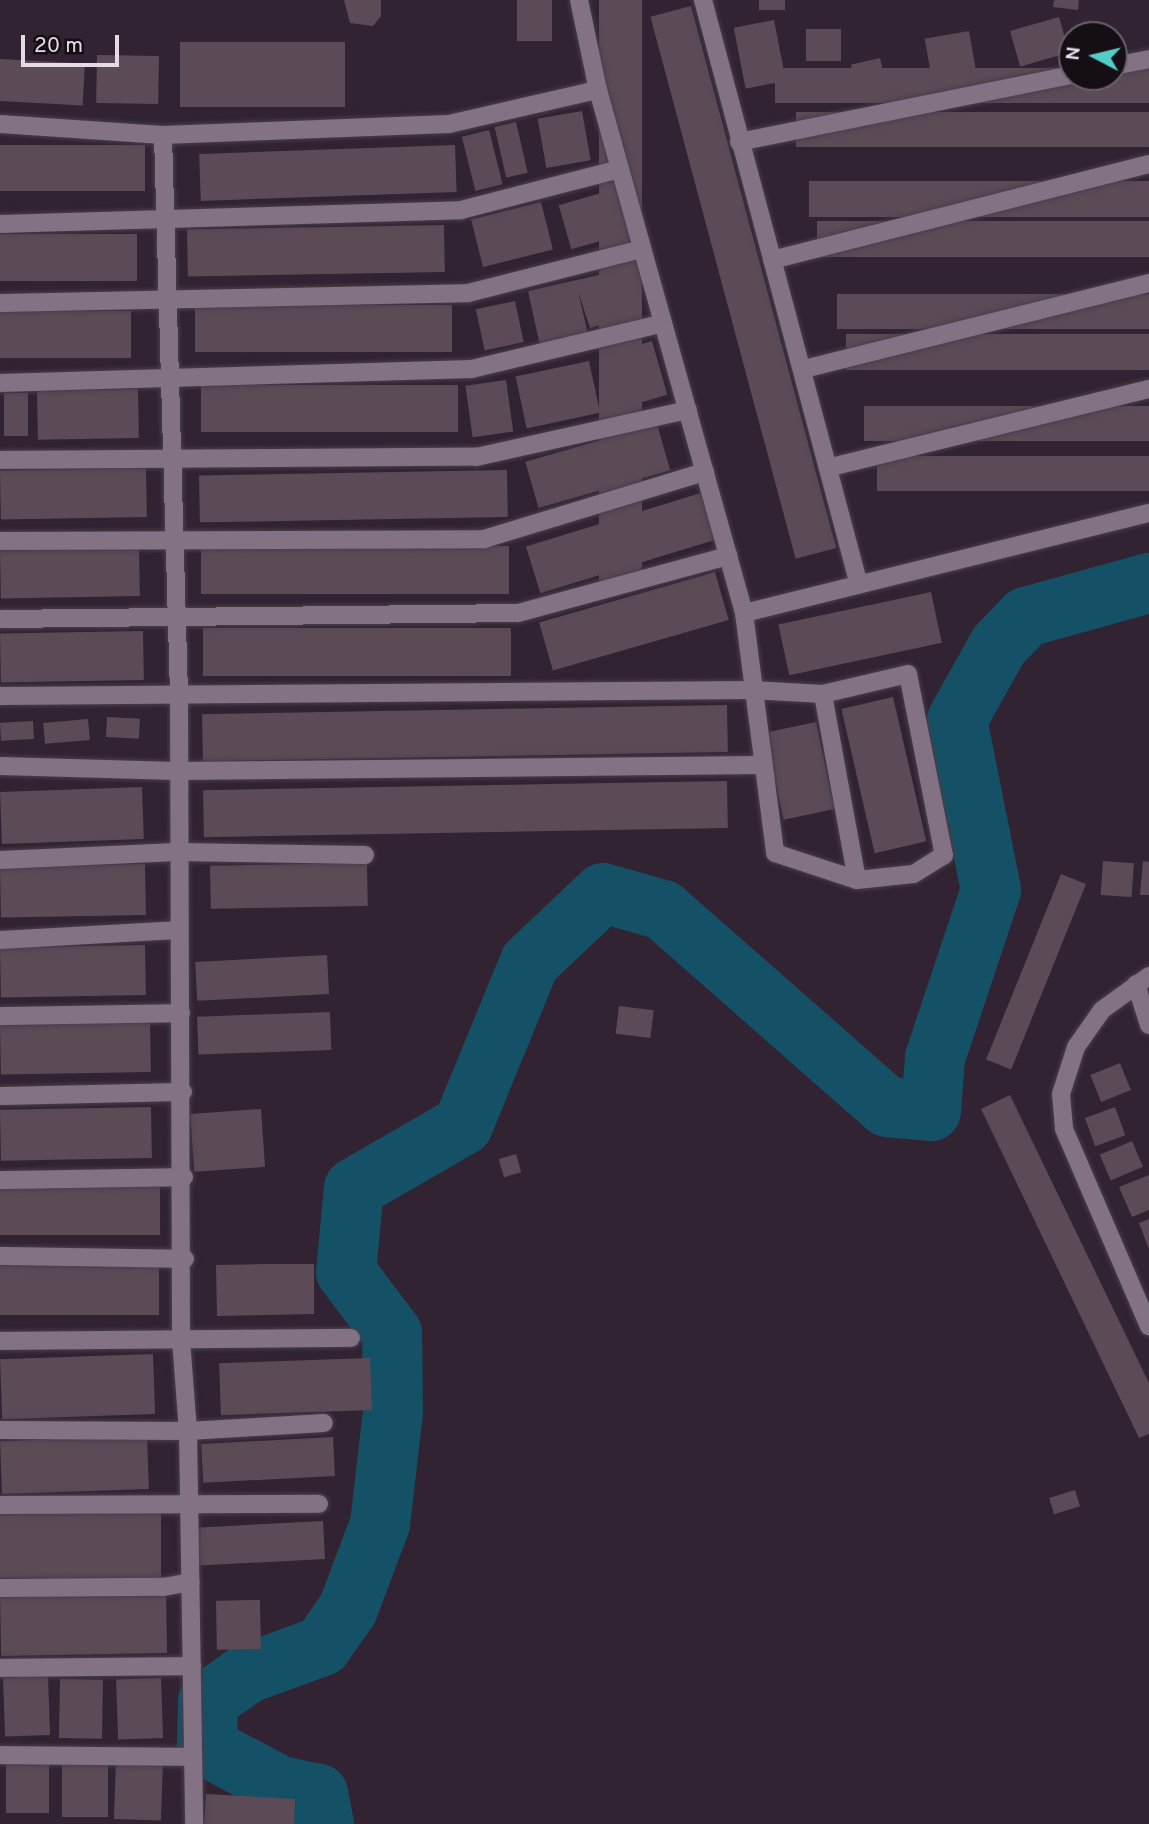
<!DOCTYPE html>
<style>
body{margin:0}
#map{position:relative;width:1149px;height:1824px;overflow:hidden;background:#312331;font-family:Overpass,sans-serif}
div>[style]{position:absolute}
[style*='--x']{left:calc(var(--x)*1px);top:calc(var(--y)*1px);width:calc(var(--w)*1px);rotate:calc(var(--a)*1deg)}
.river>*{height:60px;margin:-30px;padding:0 30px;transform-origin:30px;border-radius:30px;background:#155166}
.building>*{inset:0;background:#5c4a57;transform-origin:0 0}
.roads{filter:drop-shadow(0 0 2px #493e4a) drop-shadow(0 0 2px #493e4a)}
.street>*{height:18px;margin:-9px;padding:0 9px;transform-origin:9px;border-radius:9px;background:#827283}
span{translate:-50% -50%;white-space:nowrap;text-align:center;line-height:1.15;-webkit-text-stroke:6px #150f15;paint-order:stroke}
.north{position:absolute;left:1058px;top:21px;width:70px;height:70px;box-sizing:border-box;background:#150f15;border:2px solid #686168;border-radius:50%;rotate:277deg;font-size:19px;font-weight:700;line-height:28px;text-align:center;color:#e4dbe5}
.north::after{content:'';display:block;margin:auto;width:24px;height:32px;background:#54cdc6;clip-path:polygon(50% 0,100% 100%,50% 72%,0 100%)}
.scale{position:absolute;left:21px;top:35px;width:98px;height:32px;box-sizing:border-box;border:4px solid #e4dbe5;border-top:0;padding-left:9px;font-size:21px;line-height:24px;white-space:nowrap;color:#e4dbe5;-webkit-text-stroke:5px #150f15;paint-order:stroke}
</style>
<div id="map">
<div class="river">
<i style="--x:324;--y:1824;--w:31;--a:-101"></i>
<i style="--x:318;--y:1794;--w:39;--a:-168"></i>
<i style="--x:280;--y:1786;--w:83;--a:-151.9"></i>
<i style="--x:207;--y:1747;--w:46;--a:-88.8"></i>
<i style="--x:208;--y:1701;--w:49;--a:-35"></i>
<i style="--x:248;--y:1673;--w:79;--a:-20"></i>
<i style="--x:322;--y:1646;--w:45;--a:-54.9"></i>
<i style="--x:348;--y:1609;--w:91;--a:-69.4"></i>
<i style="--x:380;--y:1524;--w:114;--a:-83.4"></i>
<i style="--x:393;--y:1411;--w:78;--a:-90.7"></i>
<i style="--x:392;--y:1333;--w:76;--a:-127"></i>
<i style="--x:346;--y:1272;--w:84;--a:-84.6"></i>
<i style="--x:354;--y:1188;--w:126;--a:-30"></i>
<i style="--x:463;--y:1125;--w:176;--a:-67.7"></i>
<i style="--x:530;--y:962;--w:100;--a:-43.4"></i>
<i style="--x:603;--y:893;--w:62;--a:15.8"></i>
<i style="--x:663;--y:910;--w:298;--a:41.3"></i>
<i style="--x:887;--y:1107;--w:44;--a:5.2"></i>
<i style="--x:931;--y:1111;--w:53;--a:-85.7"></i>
<i style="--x:935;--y:1058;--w:177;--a:-71.6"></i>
<i style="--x:991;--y:890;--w:173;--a:-101.3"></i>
<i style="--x:957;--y:720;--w:86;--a:-60.8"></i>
<i style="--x:999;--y:645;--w:39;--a:-46"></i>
<i style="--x:1026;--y:617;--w:128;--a:-15.5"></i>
</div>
<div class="building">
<i style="clip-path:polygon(344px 0,381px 0,381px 16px,373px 26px,350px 23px)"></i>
<i style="left:517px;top:0;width:35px;height:41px"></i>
<i style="left:599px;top:0;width:43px;height:587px"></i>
<i style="left:759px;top:0;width:26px;height:10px"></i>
<i style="clip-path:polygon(1054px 0,1079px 0,1078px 10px,1053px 7px)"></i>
<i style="left:691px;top:6px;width:561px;height:42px;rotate:75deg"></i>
<i style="left:1059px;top:17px;width:37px;height:51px;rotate:74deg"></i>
<i style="left:774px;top:20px;width:62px;height:41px;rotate:79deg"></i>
<i style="left:806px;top:29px;width:35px;height:32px"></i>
<i style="left:969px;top:31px;width:40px;height:45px;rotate:80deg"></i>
<i style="left:345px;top:42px;width:65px;height:165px;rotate:90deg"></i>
<i style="left:97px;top:55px;width:62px;height:48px;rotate:1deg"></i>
<i style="left:880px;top:58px;width:36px;height:30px;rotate:77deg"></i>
<i style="left:0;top:59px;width:85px;height:42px;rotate:3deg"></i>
<i style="left:1149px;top:68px;width:35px;height:374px;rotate:90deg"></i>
<i style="left:582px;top:111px;width:50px;height:45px;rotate:80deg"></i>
<i style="left:1149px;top:112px;width:35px;height:353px;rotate:90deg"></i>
<i style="left:516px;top:122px;width:52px;height:22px;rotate:77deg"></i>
<i style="left:489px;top:130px;width:56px;height:28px;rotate:76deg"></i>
<i style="left:0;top:145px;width:145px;height:46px"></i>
<i style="left:455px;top:145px;width:47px;height:256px;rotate:88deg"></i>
<i style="left:1149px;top:181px;width:36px;height:340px;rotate:90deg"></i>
<i style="left:601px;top:193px;width:46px;height:44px;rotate:74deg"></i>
<i style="left:541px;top:202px;width:49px;height:72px;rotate:76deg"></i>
<i style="left:1149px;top:221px;width:36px;height:332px;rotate:90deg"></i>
<i style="left:444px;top:225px;width:47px;height:257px;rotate:89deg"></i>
<i style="left:137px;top:234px;width:47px;height:137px;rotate:90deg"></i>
<i style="clip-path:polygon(625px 269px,638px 314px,590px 328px,578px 291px,588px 334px,540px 346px,528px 291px)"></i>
<i style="left:1149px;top:294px;width:35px;height:312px;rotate:90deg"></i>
<i style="left:515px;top:301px;width:42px;height:40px;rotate:78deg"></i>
<i style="left:452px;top:305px;width:47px;height:257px;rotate:90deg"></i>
<i style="left:131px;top:311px;width:47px;height:131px;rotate:90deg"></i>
<i style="left:1149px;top:334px;width:36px;height:303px;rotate:90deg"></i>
<i style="left:652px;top:341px;width:56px;height:54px;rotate:74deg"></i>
<i style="left:589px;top:361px;width:53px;height:75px;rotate:78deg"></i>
<i style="left:506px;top:380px;width:52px;height:41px;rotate:82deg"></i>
<i style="left:458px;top:385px;width:47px;height:257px;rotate:90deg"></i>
<i style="left:138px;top:389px;width:49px;height:101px;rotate:89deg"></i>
<i style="left:4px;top:393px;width:24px;height:43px"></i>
<i style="left:1149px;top:406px;width:35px;height:285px;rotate:90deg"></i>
<i style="left:657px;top:424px;width:48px;height:137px;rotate:74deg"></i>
<i style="left:1149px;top:456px;width:35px;height:272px;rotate:90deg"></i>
<i style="left:146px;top:468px;width:49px;height:146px;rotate:89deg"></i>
<i style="left:507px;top:470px;width:47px;height:308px;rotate:89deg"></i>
<i style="left:701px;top:493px;width:49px;height:183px;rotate:73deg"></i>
<i style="left:509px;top:546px;width:48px;height:308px;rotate:90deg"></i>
<i style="left:139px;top:547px;width:49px;height:139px;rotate:89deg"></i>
<i style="left:715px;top:572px;width:50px;height:183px;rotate:74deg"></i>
<i style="left:931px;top:592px;width:52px;height:156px;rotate:78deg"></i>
<i style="left:511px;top:628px;width:48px;height:308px;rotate:90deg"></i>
<i style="left:143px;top:631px;width:49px;height:143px;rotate:89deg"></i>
<i style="left:893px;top:697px;width:148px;height:53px;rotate:77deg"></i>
<i style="left:727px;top:705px;width:47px;height:525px;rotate:89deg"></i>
<i style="left:107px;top:717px;width:33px;height:20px;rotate:3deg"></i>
<i style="left:88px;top:719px;width:21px;height:45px;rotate:85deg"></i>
<i style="left:33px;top:721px;width:18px;height:33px;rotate:87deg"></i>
<i style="left:816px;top:722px;width:89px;height:52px;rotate:78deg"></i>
<i style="left:727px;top:781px;width:47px;height:524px;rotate:89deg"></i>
<i style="left:142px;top:787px;width:52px;height:142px;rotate:88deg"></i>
<i style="left:1103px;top:861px;width:31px;height:34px;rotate:4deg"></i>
<i style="clip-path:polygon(1143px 861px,1149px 862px,1149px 895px,1140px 895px)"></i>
<i style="left:367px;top:863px;width:43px;height:157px;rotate:89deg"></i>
<i style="left:145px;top:864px;width:51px;height:145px;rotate:89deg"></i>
<i style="left:1061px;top:874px;width:27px;height:200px;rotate:22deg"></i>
<i style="left:145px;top:945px;width:50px;height:145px;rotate:89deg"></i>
<i style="left:327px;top:955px;width:39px;height:132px;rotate:87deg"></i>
<i style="left:619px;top:1006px;width:35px;height:28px;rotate:7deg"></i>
<i style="left:330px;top:1012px;width:38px;height:133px;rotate:88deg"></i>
<i style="left:150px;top:1022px;width:50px;height:150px;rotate:89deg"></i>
<i style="left:1120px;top:1063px;width:29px;height:32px;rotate:68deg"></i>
<i style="clip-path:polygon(1010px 1095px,1149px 1383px,1149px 1434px,1139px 1438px,981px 1109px)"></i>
<i style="left:151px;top:1107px;width:51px;height:151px;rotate:89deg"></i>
<i style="left:1115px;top:1107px;width:30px;height:32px;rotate:70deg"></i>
<i style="left:261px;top:1109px;width:58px;height:71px;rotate:86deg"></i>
<i style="left:1132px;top:1141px;width:28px;height:35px;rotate:67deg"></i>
<i style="left:516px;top:1154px;width:19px;height:18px;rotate:74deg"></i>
<i style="clip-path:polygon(1149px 1175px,1149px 1210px,1132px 1217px,1119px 1187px)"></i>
<i style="left:160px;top:1184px;width:51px;height:160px;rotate:90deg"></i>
<i style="clip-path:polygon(1149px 1219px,1149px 1249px,1139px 1223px)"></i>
<i style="clip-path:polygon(264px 1264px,314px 1264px,314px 1314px,217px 1316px,216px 1265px)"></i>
<i style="left:159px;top:1265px;width:50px;height:159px;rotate:90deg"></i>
<i style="left:153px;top:1354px;width:60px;height:153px;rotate:88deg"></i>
<i style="left:370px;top:1358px;width:52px;height:151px;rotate:88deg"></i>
<i style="left:147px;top:1436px;width:53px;height:147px;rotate:88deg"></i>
<i style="left:333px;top:1437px;width:39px;height:132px;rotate:87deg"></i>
<i style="left:1075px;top:1490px;width:17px;height:27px;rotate:73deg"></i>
<i style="left:161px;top:1509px;width:69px;height:161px;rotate:90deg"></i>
<i style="left:323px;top:1521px;width:38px;height:132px;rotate:87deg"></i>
<i style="left:166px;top:1591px;width:62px;height:166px;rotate:89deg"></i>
<i style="left:260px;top:1600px;width:49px;height:44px;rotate:89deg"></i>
<i style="left:48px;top:1676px;width:59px;height:45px;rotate:88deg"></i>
<i style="left:161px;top:1678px;width:60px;height:45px;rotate:88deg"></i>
<i style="left:60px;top:1679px;width:43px;height:59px;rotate:1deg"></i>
<i style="left:62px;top:1759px;width:46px;height:58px"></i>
<i style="left:116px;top:1760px;width:47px;height:59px;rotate:2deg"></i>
<i style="left:6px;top:1761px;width:43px;height:52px"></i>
<i style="clip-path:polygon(206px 1794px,295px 1799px,294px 1824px,204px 1824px)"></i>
</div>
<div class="roads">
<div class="street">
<i style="--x:579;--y:0;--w:92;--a:78.1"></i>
<i style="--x:598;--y:90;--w:543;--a:74.4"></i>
<i style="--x:744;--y:613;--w:242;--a:82.6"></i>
<i style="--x:775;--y:853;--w:86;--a:18.2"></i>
<i style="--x:857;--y:880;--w:189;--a:-100.4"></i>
<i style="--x:703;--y:0;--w:605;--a:75.07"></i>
<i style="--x:1114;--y:66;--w:36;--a:-11"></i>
<i style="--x:0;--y:124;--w:163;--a:3.9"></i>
<i style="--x:163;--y:135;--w:286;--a:-2.2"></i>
<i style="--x:449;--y:124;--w:153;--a:-12.9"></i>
<i style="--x:163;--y:135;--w:558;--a:88.36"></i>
<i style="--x:179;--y:693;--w:647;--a:89.82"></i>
<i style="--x:181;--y:1340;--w:91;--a:85.6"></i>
<i style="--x:188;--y:1431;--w:393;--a:89.1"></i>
<i style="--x:739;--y:142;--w:340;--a:-11.4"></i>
<i style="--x:0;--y:224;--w:461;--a:-1.7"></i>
<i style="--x:461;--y:210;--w:164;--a:-14.5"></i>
<i style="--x:772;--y:260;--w:389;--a:-14.3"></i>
<i style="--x:0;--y:303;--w:468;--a:-1.2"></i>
<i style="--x:468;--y:293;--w:179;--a:-14.2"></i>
<i style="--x:804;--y:369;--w:356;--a:-14"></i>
<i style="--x:0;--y:383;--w:472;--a:-1.7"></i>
<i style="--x:472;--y:369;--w:196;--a:-13.5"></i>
<i style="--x:0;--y:460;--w:476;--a:-0.4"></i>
<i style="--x:476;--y:457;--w:217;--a:-12.5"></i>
<i style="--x:831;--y:467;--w:327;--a:-13.8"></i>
<i style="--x:0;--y:541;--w:484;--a:-0.2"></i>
<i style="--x:484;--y:539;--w:231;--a:-16.9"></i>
<i style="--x:744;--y:613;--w:417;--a:-13.9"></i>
<i style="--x:0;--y:619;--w:518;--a:-0.66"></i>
<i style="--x:518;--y:613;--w:218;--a:-15.2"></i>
<i style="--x:0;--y:696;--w:752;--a:-0.46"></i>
<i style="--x:752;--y:690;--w:71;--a:3.2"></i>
<i style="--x:823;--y:694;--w:87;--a:-13.2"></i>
<i style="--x:908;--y:674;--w:185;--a:78.8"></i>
<i style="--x:944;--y:855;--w:36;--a:148"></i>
<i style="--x:913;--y:874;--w:56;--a:173.9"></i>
<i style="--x:0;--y:766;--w:176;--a:1.6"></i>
<i style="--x:176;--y:771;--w:585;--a:-0.59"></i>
<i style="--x:0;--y:860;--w:177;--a:-2.6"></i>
<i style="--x:177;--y:852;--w:188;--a:0.9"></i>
<i style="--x:0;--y:940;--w:177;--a:-3.2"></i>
<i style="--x:1149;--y:976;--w:58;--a:144.1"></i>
<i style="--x:1102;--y:1010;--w:45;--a:125.1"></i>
<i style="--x:1076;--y:1047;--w:49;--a:107.7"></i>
<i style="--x:1061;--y:1094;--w:35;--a:85"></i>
<i style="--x:1064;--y:1129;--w:215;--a:66.7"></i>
<i style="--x:1136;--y:984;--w:43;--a:72.4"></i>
<i style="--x:0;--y:1016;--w:181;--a:-0.9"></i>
<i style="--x:0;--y:1096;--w:183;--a:-1.3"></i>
<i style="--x:0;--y:1180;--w:184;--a:-0.9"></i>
<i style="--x:0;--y:1256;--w:185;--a:0.9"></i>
<i style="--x:0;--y:1341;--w:351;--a:-0.5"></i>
<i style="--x:0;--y:1430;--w:188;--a:0.3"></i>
<i style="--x:188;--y:1431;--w:136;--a:-3.4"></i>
<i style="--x:0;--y:1505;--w:319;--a:-0.2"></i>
<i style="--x:0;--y:1588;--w:163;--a:-0.4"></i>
<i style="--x:163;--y:1587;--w:28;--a:-10"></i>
<i style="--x:0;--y:1668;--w:192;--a:-0.6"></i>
<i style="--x:0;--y:1755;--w:193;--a:0.6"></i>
</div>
</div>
<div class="north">N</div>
<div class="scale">20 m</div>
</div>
